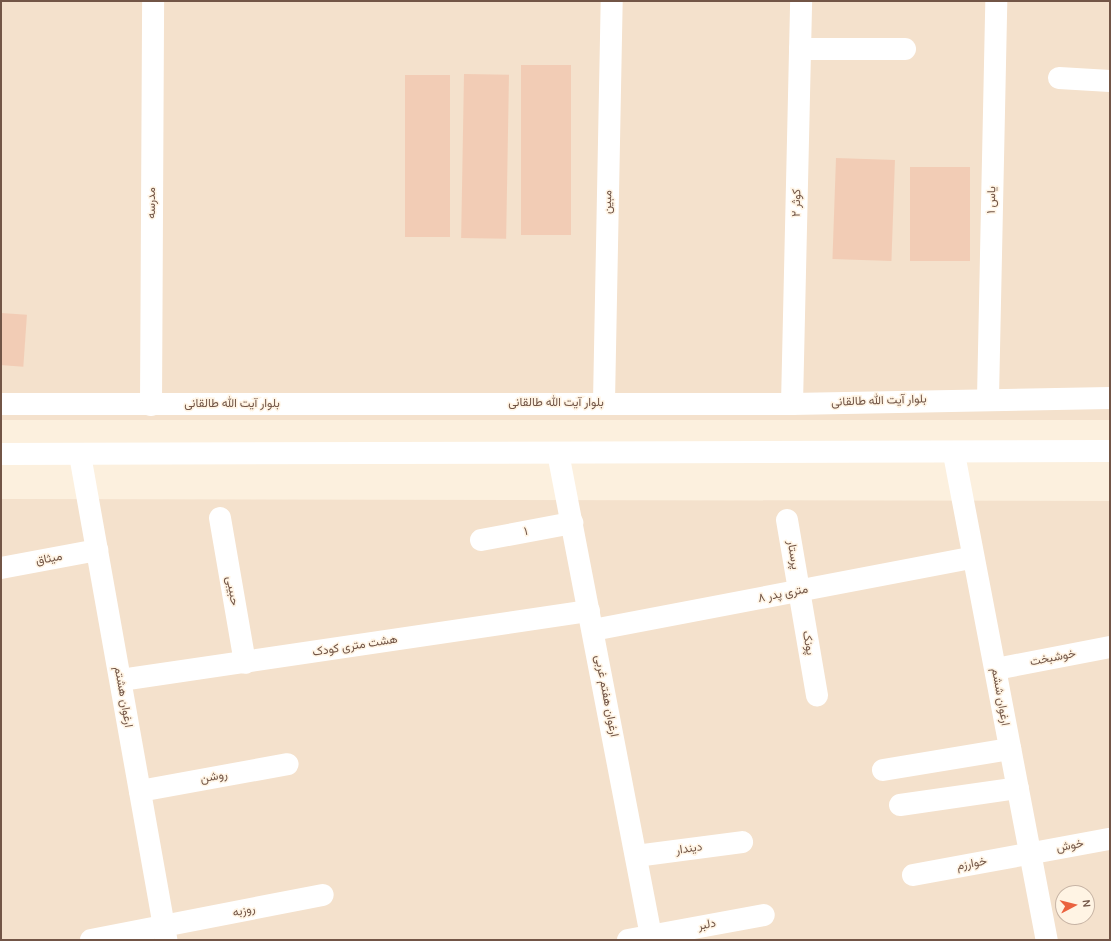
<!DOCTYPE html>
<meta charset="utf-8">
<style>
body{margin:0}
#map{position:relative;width:1111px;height:941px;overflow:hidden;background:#fcf0de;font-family:Karla,Vazirmatn,sans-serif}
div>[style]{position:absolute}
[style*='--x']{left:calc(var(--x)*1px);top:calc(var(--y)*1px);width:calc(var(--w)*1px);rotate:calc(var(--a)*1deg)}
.residential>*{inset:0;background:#f4e1cc;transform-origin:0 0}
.building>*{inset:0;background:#f2ccb5;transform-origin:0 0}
.minor>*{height:22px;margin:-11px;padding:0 11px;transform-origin:11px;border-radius:11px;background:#fff}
.tertiary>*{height:22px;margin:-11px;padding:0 11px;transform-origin:11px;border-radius:11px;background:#fff}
span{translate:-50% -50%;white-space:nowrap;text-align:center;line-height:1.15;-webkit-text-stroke:3px #fff4e4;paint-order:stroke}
.street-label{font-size:12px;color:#725546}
.frame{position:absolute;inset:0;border:2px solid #725546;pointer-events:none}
.north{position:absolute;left:1055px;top:885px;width:40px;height:40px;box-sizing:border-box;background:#fff4e4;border:1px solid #c7b4a5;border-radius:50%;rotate:83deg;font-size:11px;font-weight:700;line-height:16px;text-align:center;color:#725546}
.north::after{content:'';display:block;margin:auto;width:14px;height:18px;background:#ea623f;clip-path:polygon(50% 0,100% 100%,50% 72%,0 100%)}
</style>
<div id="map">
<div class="residential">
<i style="left:1px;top:1px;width:1109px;height:419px"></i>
<i style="clip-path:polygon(evenodd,1px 499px,1110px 501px,1110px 940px,1px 940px,1px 499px,1063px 893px,1087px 893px,1087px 917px,1063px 917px,1063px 893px)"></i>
</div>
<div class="building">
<i style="left:521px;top:65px;width:50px;height:170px"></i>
<i style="left:464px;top:74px;width:45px;height:164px;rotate:1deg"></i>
<i style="left:405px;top:75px;width:45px;height:162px"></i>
<i style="left:836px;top:158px;width:59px;height:101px;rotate:2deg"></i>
<i style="left:910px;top:167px;width:60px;height:94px"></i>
<i style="left:1px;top:313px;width:26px;height:52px;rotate:4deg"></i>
</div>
<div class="minor">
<i style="--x:800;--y:49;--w:105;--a:0"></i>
<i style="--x:1059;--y:78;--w:51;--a:3.4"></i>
<i style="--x:988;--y:398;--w:397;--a:-88.8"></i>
<i style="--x:792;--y:404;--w:403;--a:-88.7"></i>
<i style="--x:151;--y:405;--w:404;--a:-89.7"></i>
<i style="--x:558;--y:453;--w:496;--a:79.1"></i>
<i style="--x:954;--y:454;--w:495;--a:79.2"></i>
<i style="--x:220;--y:518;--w:147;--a:80.2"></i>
<i style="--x:787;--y:520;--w:178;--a:80.3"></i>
<i style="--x:481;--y:540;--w:93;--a:-10.6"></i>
<i style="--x:1;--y:568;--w:98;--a:-10.6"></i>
<i style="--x:593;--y:630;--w:386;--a:-10.8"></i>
<i style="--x:996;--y:669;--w:116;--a:-10.9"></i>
<i style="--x:121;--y:680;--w:473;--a:-8.4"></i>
<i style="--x:883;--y:770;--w:129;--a:-9.4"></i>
<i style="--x:140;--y:791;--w:150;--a:-10.3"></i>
<i style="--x:900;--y:805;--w:119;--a:-8.2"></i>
<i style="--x:636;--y:856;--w:107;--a:-7.5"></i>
<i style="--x:913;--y:875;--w:200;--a:-10.4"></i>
<i style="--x:91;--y:940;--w:236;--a:-11"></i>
<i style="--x:628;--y:940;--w:138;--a:-10.4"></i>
</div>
<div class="tertiary">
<i style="--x:604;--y:402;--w:401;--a:-88.9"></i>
<i style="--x:1;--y:404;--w:791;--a:0"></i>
<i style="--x:792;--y:404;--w:318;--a:-1.1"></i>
<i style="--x:1;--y:454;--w:1109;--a:-0.15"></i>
<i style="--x:80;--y:455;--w:493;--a:79.9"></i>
</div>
<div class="street-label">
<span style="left:992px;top:200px;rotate:-89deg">یاس ۱</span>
<span style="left:608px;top:202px;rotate:-89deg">مبین</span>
<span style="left:152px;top:203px;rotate:-90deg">مدرسه</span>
<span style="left:797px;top:203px;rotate:-89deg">کوثر ۲</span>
<span style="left:879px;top:401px;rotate:-2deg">بلوار آیت الله طالقانی</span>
<span style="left:556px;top:403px">بلوار آیت الله طالقانی</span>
<span style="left:232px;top:404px">بلوار آیت الله طالقانی</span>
<span style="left:526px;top:532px;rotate:-10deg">۱</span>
<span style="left:793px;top:555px;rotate:81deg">پرستار</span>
<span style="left:49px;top:559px;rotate:-11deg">میثاق</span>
<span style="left:232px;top:591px;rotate:80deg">حبیبی</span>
<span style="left:783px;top:594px;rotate:-11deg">۸ متری پدر</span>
<span style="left:808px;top:643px;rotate:80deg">پونک</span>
<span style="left:355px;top:646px;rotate:-9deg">هشت متری کودک</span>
<span style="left:1053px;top:658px;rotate:-11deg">خوشبخت</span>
<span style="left:606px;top:696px;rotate:79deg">ارغوان هفتم غربی</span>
<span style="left:123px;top:697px;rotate:80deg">ارغوان هشتم</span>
<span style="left:1000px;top:697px;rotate:80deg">ارغوان ششم</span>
<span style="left:214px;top:777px;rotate:-10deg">روشن</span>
<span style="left:1070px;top:846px;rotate:-10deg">خوش</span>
<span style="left:689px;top:849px;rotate:-8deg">دیندار</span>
<span style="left:972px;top:864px;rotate:-10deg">خوارزم</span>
<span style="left:244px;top:911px;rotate:-12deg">روزبه</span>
<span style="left:707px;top:925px;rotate:-11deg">دلبر</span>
</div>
<div class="frame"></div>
<div class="north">N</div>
</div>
